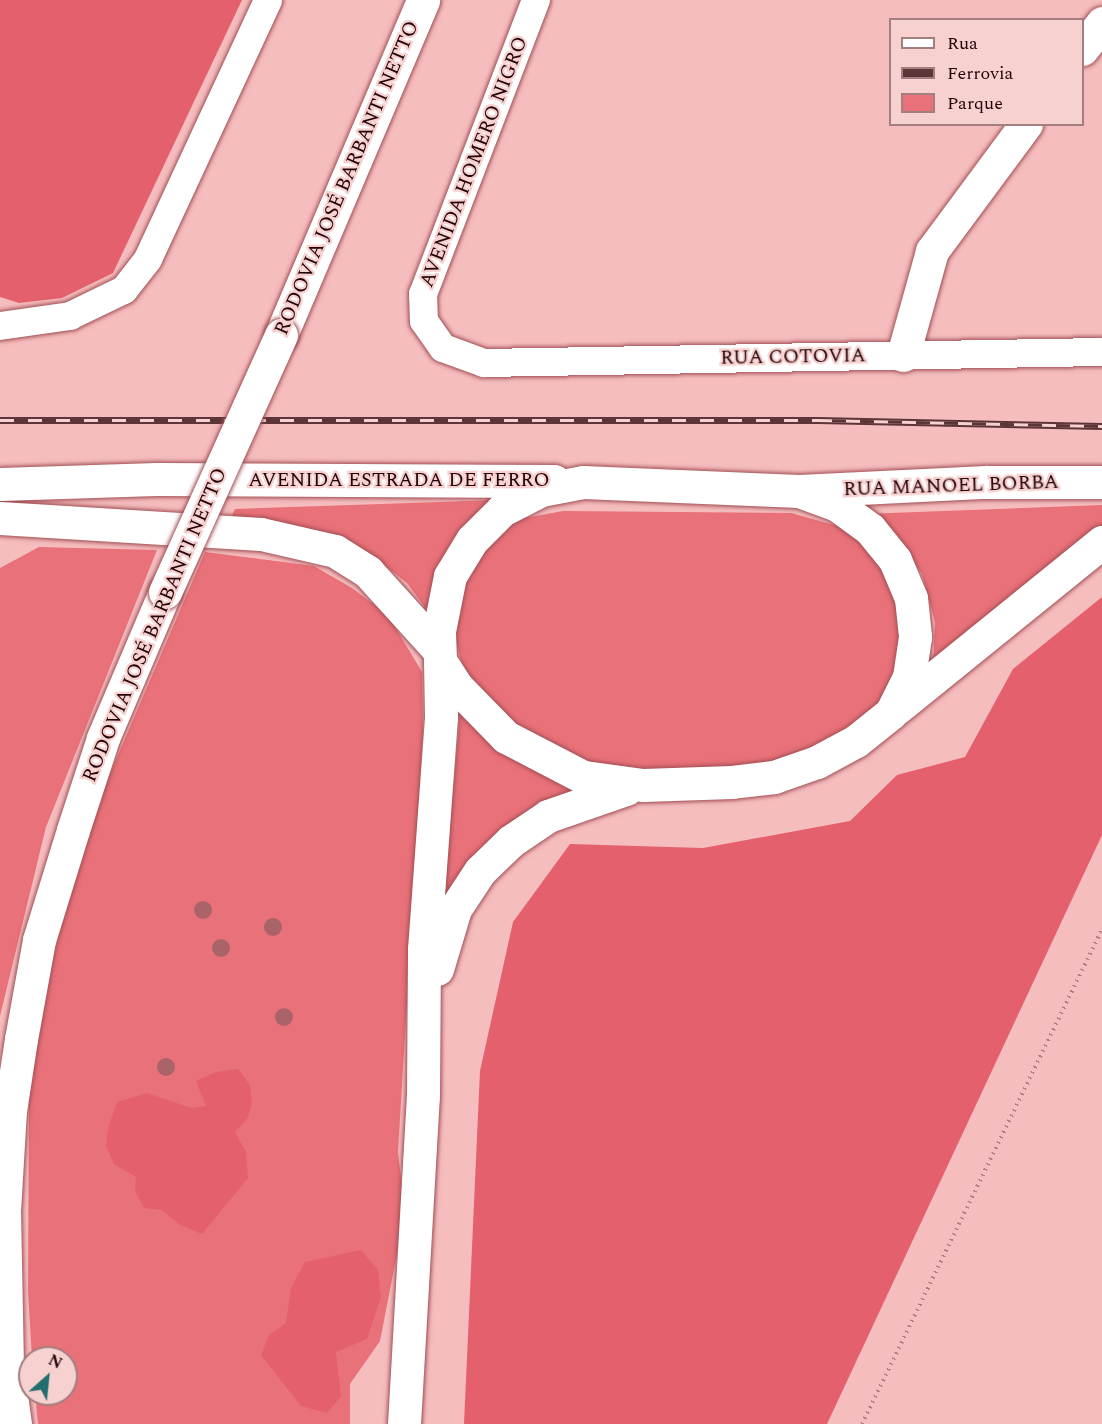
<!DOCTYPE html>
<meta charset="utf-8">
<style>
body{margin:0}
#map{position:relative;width:1102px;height:1424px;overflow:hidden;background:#f6bdbe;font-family:Spectral,serif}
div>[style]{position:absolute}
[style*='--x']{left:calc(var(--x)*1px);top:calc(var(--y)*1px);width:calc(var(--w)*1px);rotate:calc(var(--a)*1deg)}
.green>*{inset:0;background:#e97179}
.forest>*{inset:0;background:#e3606c}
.path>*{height:4px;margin-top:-2px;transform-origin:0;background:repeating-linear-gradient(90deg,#af7e80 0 1.5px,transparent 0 6px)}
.roads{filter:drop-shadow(0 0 2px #a14e54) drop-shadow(0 0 2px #a14e54)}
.street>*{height:28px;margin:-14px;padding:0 14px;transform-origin:14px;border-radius:14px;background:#fff}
.secondary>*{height:33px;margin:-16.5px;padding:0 16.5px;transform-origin:16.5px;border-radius:16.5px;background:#fff}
.primary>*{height:33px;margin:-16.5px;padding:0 16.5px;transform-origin:16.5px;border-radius:16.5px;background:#fff}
.rail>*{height:7px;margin-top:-3.5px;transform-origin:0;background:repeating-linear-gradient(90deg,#f7d0d0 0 14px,#5b3537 0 28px);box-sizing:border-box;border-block:2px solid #5b3537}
.bridges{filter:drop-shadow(0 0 2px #a14e54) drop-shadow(0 0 2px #a14e54)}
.primary-bridge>*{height:33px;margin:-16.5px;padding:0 16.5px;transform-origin:16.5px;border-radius:16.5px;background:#fff}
.trees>*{width:18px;height:18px;margin:-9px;border-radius:50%;background:#ab636a}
span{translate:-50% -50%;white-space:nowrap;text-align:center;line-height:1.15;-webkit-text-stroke:4.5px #f7d0d0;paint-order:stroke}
.street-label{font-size:20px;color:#220306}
.legend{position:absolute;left:889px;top:18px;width:195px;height:108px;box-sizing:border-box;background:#f7d0d0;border:2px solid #a27e7f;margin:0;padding:8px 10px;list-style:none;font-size:18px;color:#220306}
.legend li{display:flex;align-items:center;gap:12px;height:30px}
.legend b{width:30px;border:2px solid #a27e7f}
.north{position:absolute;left:18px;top:1346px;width:60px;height:60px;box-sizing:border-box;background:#f7d0d0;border:2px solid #a27e7f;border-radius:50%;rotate:27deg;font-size:16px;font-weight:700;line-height:24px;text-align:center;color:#220306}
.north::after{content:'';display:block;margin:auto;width:21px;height:27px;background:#226e70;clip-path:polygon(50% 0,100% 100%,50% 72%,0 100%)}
</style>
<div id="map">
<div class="green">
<i style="clip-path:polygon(500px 500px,455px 536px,433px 582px,430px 614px,407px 583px,374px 557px,230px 520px,235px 509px)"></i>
<i style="clip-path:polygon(1102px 505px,1102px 538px,933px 670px,935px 622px,922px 574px,911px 558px,863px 514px)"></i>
<i style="clip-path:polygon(563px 511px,791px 513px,845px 528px,887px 564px,911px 638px,886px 711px,770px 771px,611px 773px,533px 743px,476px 689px,462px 664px,454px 636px,452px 610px,483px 540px,508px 521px)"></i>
<i style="clip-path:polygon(39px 547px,157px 550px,46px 827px,0 1016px,0 568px)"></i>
<i style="clip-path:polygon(205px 552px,314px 566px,352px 588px,388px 615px,422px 672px,423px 733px,398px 1152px,405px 1213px,380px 1341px,350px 1384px,350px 1424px,38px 1424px,35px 1394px,66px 1394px,66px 1358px,32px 1358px,28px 1292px,29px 1094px,53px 959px,69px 895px,103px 790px)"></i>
<i style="clip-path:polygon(461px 702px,598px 788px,443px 905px)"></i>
</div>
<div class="forest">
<i style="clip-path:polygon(0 0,242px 0,113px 273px,62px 298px,19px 303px,0 297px)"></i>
<i style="clip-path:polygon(1102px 597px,1102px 835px,827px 1424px,464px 1424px,480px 1071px,513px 922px,570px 844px,703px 848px,850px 821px,897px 775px,965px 757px,1013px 669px)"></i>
<i style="clip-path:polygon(238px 1069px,250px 1085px,252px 1104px,247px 1119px,235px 1132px,246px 1152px,248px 1178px,202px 1234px,180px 1225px,162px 1210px,144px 1208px,135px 1191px,136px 1177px,114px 1164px,106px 1146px,108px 1128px,117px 1102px,147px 1093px,191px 1108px,206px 1106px,196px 1081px,216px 1072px)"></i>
<i style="clip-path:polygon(361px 1250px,378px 1270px,381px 1297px,367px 1339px,336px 1352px,341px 1396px,327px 1413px,301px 1406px,261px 1355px,269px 1335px,286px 1323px,291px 1288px,305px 1262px)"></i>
</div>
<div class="path">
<i style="--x:862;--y:1424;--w:550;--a:-64.13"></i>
</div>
<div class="roads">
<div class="street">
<i style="--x:536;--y:0;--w:315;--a:111"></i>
<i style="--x:423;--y:294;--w:27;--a:88"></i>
<i style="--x:424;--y:321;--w:33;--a:55"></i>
<i style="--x:443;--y:348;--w:44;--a:20.1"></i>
<i style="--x:484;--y:363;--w:618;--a:-1.02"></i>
<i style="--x:0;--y:326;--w:71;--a:-8.1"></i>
<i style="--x:70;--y:316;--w:60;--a:-25.7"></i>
<i style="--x:124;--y:290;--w:39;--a:-52"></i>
<i style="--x:148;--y:259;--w:285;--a:-65.1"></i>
</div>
<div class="secondary">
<i style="--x:1082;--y:49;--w:33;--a:-52"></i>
<i style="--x:903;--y:355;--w:108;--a:-74.4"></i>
<i style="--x:932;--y:251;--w:158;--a:-53.5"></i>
<i style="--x:0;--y:484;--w:156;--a:-1.8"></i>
<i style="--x:156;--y:479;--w:398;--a:0.3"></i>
<i style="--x:799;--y:491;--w:40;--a:20.2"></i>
<i style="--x:837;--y:505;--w:41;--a:36"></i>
<i style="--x:870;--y:529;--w:40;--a:51"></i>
<i style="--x:895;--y:560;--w:41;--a:67.2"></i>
<i style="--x:911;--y:598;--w:39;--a:84"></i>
<i style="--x:915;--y:637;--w:40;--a:98.5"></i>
<i style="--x:909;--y:677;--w:40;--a:116.6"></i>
<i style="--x:891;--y:713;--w:45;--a:141.3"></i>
<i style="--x:856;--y:741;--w:44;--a:151.7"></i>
<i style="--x:817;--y:762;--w:46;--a:160.8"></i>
<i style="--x:774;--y:777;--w:42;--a:173.2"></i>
<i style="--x:732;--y:782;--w:89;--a:178.1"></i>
<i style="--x:643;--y:785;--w:61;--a:-172.4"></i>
<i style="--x:583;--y:777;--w:87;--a:-152.5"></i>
<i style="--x:506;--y:737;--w:70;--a:-134.4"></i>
<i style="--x:457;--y:687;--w:31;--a:-123"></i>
<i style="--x:440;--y:661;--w:30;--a:-92"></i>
<i style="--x:439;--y:631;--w:56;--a:-78.7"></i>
<i style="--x:450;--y:576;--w:42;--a:-58.6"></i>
<i style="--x:472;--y:540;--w:42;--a:-45"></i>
<i style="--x:502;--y:510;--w:44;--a:-27.1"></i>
<i style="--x:541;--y:490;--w:43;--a:-10.8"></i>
<i style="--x:583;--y:482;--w:216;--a:2.4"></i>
<i style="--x:799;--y:491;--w:187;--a:-2.8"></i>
<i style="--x:986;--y:482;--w:116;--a:0"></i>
<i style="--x:0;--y:518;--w:261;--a:3.5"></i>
<i style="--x:261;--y:534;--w:76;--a:12.9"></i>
<i style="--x:335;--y:551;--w:39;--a:32"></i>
<i style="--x:368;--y:572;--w:103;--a:47.8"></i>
<i style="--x:897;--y:708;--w:264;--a:-39"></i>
<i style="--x:437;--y:969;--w:63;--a:-73.3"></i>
<i style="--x:455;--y:909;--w:45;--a:-56.7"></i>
<i style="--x:480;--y:871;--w:43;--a:-44.1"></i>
<i style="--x:511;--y:841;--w:45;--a:-34"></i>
<i style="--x:548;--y:816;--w:83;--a:-19.1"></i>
<i style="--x:404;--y:1424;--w:329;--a:-86.7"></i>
<i style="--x:423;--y:1096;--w:147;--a:-89.6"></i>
<i style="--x:424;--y:949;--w:233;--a:-85.8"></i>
<i style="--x:441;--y:717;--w:56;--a:-91"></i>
</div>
<div class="primary">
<i style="--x:281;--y:335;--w:364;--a:-67"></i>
<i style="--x:15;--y:1424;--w:59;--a:-97.9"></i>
<i style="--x:7;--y:1366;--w:155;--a:-91.1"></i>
<i style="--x:4;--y:1211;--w:100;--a:-86.6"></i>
<i style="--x:10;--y:1111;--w:73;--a:-81.3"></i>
<i style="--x:21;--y:1039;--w:101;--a:-79.7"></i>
<i style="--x:39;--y:940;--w:115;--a:-72.8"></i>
<i style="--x:73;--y:830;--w:97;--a:-71.9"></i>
<i style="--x:103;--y:738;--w:159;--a:-67"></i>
</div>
</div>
<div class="rail">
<i style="--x:0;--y:420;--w:818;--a:0"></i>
<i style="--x:818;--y:420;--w:284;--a:1.2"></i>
</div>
<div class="bridges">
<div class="primary-bridge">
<i style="--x:165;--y:592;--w:282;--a:-65.7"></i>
</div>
</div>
<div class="trees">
<i style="left:203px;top:910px"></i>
<i style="left:273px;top:927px"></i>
<i style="left:221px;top:948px"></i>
<i style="left:284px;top:1017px"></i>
<i style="left:166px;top:1067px"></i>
</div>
<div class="street-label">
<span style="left:474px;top:162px;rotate:-69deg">AVENIDA HOMERO NIGRO</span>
<span style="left:347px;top:178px;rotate:-67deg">RODOVIA JOSÉ BARBANTI NETTO</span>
<span style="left:793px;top:357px;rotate:-1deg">RUA COTOVIA</span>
<span style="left:399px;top:480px">AVENIDA ESTRADA DE FERRO</span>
<span style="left:951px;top:486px;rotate:-2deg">RUA MANOEL BORBA</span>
<span style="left:155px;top:625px;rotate:-67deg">RODOVIA JOSÉ BARBANTI NETTO</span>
</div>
<ul class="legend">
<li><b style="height:8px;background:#fff"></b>Rua</li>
<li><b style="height:8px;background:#5b3537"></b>Ferrovia</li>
<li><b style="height:16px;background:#e97179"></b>Parque</li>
</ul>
<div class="north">N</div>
</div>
